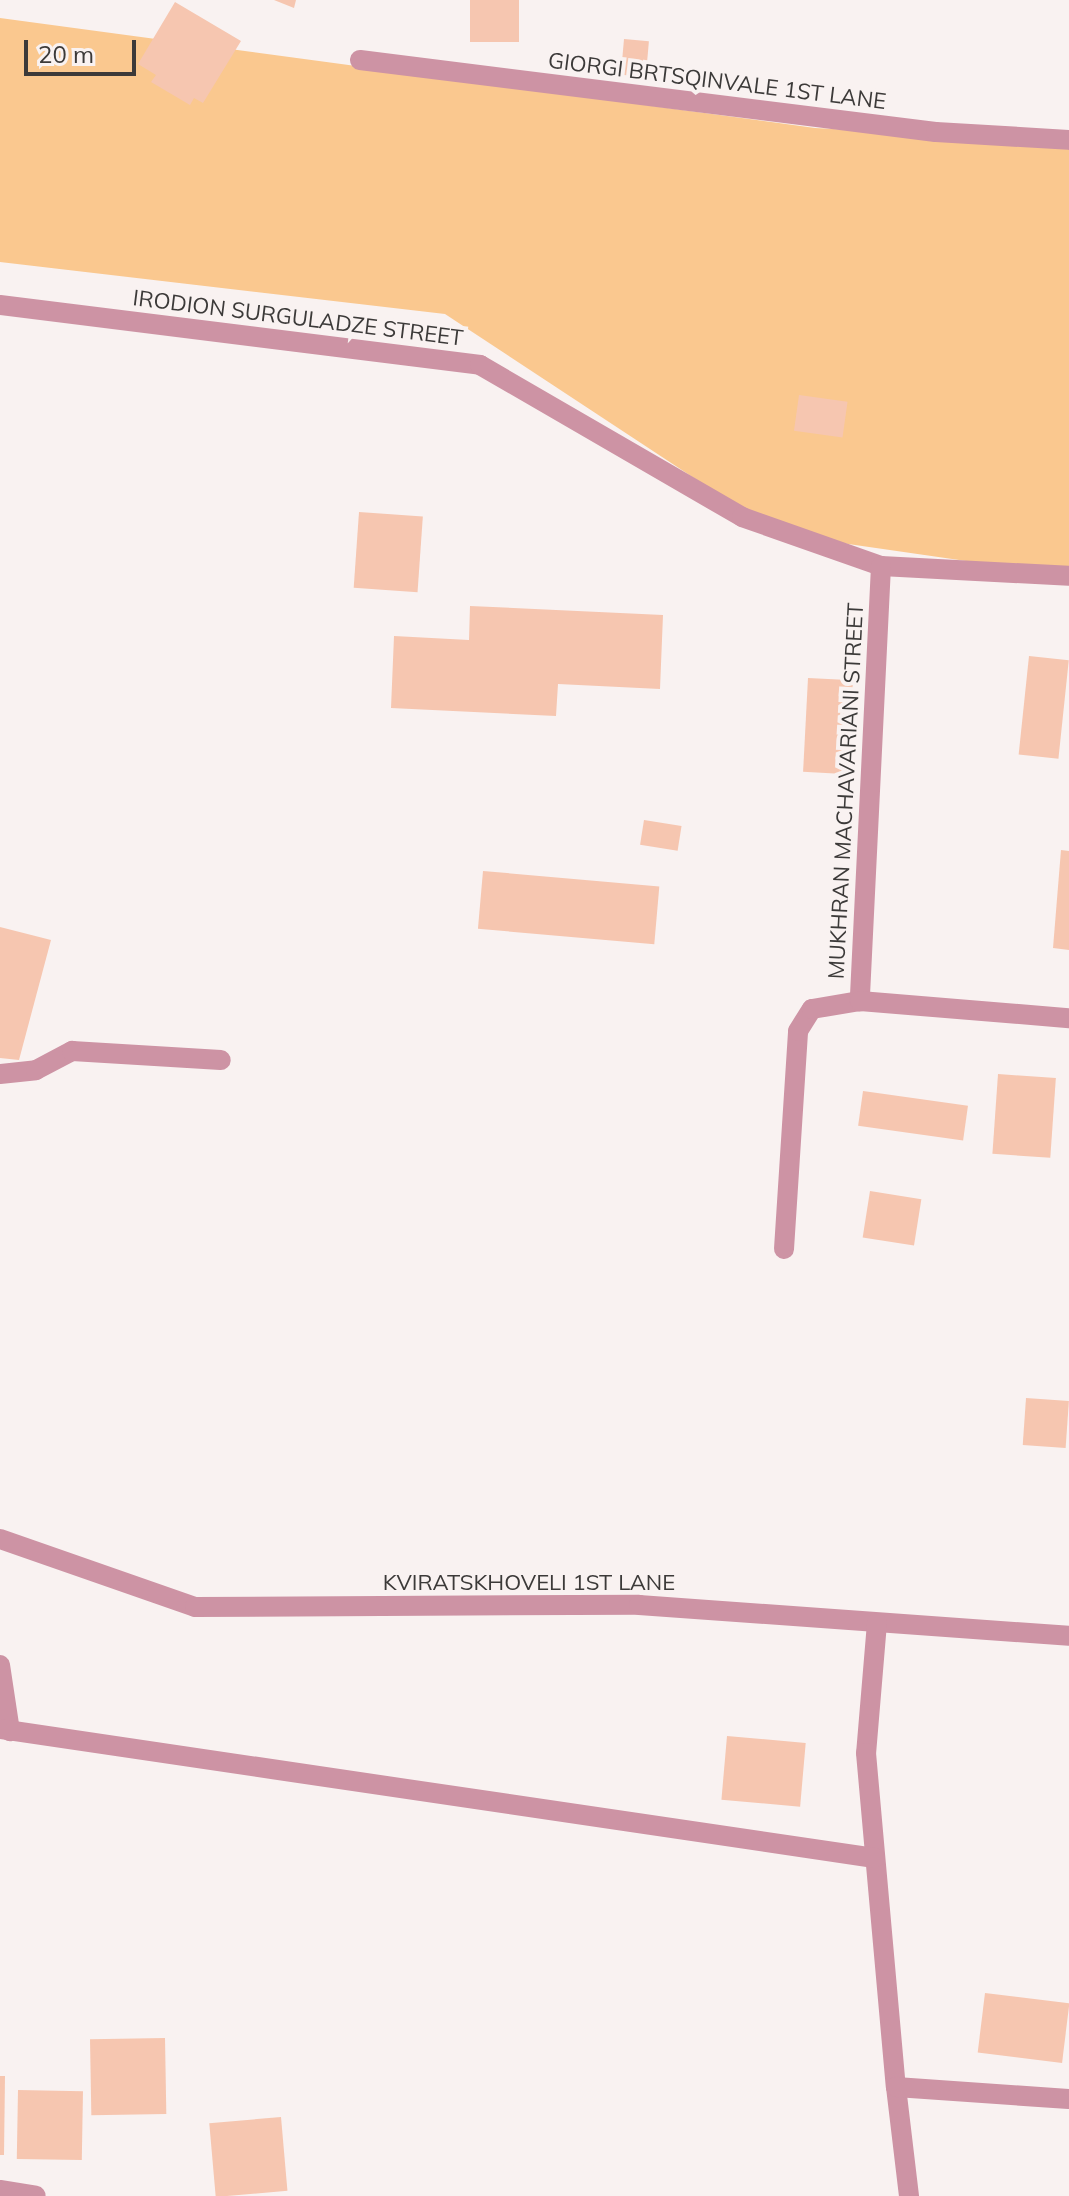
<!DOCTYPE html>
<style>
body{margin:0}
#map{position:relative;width:1069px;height:2196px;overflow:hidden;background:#f9f2f1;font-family:Mulish,sans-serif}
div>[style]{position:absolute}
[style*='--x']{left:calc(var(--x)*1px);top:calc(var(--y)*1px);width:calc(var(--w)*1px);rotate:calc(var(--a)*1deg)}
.green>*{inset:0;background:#fac88f}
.building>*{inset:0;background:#f6c6b0;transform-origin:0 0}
.service>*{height:20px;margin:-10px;padding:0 10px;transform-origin:10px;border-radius:10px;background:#cd93a4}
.minor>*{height:20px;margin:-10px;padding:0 10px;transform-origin:10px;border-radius:10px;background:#cd93a4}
span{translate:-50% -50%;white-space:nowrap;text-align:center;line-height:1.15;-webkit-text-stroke:8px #f9f2f1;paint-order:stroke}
.street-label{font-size:22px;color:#3c3a39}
.scale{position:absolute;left:24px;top:40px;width:112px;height:36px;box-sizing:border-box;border:4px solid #3c3a39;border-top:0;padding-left:10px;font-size:24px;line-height:28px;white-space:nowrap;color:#3c3a39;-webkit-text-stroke:6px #f9f2f1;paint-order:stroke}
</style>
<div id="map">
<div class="green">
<i style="clip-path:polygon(0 18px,815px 128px,1069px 142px,1069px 576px,779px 534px,445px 314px,0 262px)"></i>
</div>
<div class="building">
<i style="clip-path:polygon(274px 0,296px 0,294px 8px)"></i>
<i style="left:470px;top:0;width:49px;height:42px"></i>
<i style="clip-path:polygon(175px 2px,241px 41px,203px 103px,194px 98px,190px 105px,151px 82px,156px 75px,138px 64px)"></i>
<i style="left:624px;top:39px;width:25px;height:36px;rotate:5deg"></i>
<i style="left:799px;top:395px;width:49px;height:36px;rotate:8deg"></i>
<i style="left:359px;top:512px;width:64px;height:76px;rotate:4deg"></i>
<i style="clip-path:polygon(470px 606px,663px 615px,660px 689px,558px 684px,556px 716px,391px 708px,394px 636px,469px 640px)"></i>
<i style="left:1029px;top:656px;width:40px;height:99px;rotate:6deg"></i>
<i style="left:808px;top:678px;width:45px;height:94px;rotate:3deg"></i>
<i style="left:644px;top:820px;width:38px;height:25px;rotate:9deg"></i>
<i style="clip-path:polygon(1061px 850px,1069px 851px,1069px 950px,1053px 948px)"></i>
<i style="left:483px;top:871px;width:177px;height:58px;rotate:5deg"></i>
<i style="clip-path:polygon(0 927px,51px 940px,19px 1060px,0 1058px)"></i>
<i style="left:998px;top:1074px;width:58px;height:80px;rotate:4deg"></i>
<i style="left:863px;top:1091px;width:106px;height:35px;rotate:8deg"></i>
<i style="left:870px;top:1191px;width:52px;height:47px;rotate:9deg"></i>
<i style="left:1026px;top:1398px;width:43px;height:47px;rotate:4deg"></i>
<i style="left:727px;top:1736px;width:79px;height:64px;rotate:5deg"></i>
<i style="left:985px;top:1993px;width:85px;height:60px;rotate:7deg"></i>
<i style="left:165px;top:2038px;width:76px;height:75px;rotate:89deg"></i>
<i style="clip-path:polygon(0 2076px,5px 2076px,4px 2155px,0 2155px)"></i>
<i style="left:18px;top:2090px;width:65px;height:69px;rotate:1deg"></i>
<i style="left:281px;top:2117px;width:74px;height:72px;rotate:85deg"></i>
</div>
<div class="service">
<i style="--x:0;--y:1074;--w:36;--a:-6"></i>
<i style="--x:36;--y:1070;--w:41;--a:-27.8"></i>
<i style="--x:72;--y:1051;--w:149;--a:3.5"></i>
<i style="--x:784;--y:1249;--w:218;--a:-86.3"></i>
<i style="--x:798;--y:1031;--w:26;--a:-58"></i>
<i style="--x:812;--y:1009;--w:49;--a:-9.5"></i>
<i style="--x:0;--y:1539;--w:207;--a:19.2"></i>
<i style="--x:195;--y:1607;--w:444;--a:-0.3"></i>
<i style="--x:639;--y:1605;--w:431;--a:4.1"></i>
<i style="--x:877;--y:1623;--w:130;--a:94.8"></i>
<i style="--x:866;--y:1753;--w:335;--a:84.9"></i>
<i style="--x:0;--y:1665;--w:67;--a:81.4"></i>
<i style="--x:0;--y:1729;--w:884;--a:8.39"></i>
</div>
<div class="minor">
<i style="--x:360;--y:60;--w:580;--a:7.13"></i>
<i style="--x:936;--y:132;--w:133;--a:3.4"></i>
<i style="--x:0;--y:305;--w:484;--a:7.1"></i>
<i style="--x:480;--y:365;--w:303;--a:30.1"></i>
<i style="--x:742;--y:517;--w:147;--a:19.4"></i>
<i style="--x:881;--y:566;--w:188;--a:3"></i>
<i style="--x:881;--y:566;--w:436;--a:92.8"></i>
<i style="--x:860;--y:1001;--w:210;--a:4.7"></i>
<i style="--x:0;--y:2190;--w:36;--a:9"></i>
<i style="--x:909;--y:2196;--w:110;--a:-96.8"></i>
<i style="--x:896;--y:2087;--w:173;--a:4"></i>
</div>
<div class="street-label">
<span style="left:717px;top:81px;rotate:7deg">GIORGI BRTSQINVALE 1ST LANE</span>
<span style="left:298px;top:318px;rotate:7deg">IRODION SURGULADZE STREET</span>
<span style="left:846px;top:791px;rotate:-87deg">MUKHRAN MACHAVARIANI STREET</span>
<span style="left:529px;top:1583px">KVIRATSKHOVELI 1ST LANE</span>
</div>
<div class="scale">20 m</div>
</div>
